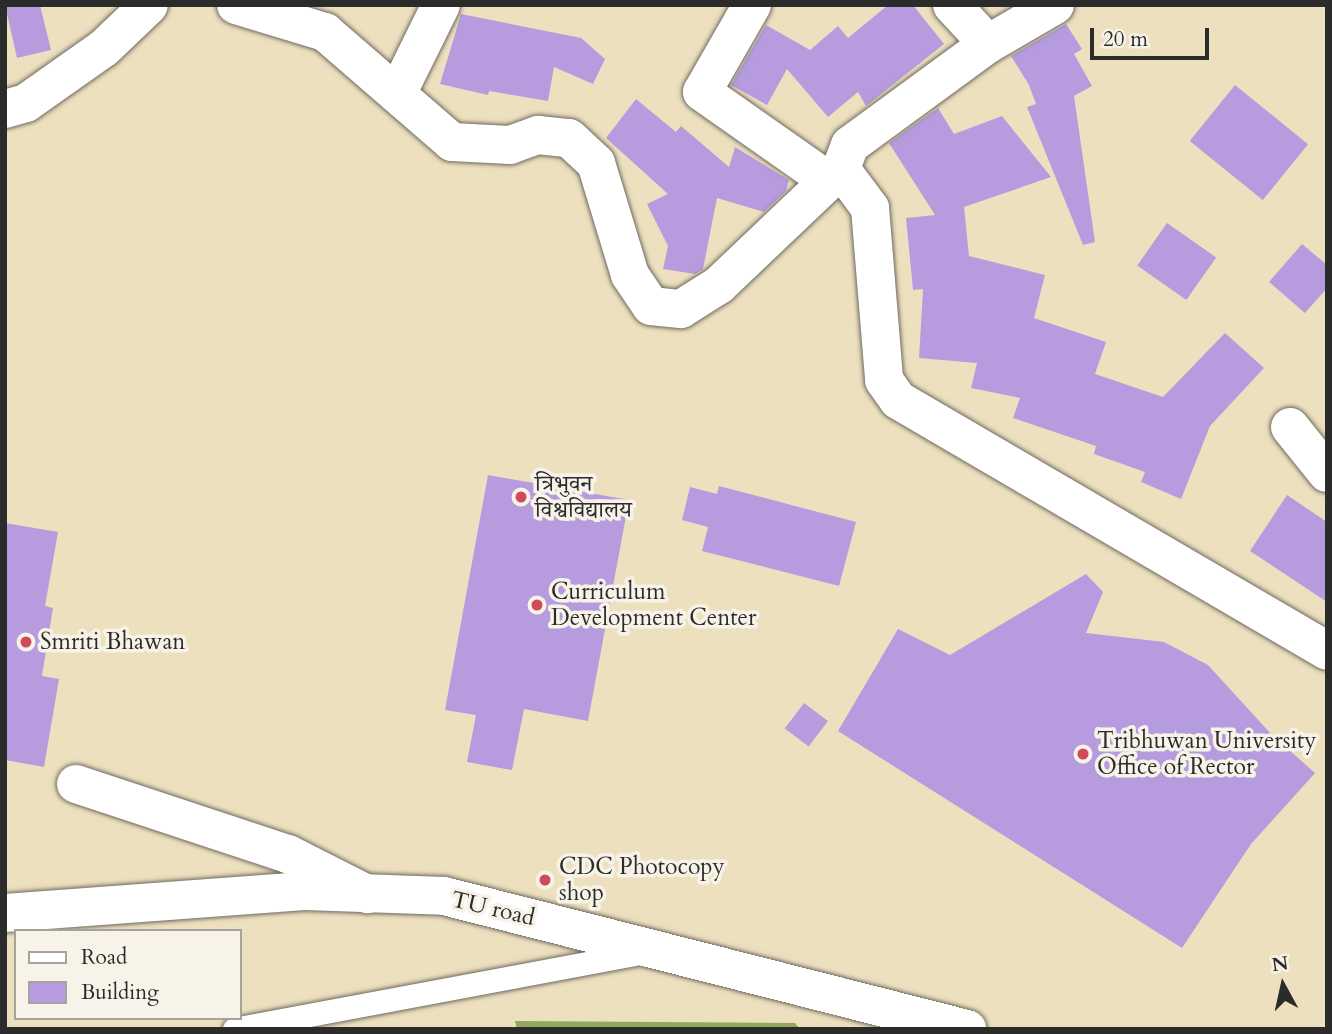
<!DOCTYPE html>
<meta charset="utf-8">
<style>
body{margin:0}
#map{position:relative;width:1332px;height:1034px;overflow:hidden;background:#ede0bf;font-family:Cardo,"Noto Serif Devanagari",serif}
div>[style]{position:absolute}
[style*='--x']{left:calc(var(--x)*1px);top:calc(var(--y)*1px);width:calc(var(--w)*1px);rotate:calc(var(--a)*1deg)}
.forest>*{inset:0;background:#8faa5c}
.building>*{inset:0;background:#b69cde;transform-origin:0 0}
.roads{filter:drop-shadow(0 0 2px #6f6a5f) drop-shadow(0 0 2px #6f6a5f)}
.service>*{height:23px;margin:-11.5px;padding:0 11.5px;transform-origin:11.5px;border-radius:11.5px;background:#fff}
.minor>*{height:38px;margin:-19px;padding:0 19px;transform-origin:19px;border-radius:19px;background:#fff}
.tertiary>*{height:38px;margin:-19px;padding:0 19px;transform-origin:19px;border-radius:19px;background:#fff}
.dots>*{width:19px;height:19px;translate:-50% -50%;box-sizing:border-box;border:4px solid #f7f3e8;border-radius:50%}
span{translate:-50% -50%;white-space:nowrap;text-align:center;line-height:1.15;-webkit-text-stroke:7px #f7f3e8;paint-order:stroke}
.poi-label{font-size:23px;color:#2b2b2b}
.left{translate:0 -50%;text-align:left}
.street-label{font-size:23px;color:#2b2b2b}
.frame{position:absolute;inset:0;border:7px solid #2b2b2b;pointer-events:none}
.legend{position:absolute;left:14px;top:929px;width:228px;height:91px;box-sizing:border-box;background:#f7f3e8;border:2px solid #a5a39c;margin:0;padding:9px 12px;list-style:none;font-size:21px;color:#2b2b2b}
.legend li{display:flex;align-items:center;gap:14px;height:35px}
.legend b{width:35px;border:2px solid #a5a39c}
.north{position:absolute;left:1248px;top:950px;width:70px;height:70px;-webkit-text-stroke:5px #f7f3e8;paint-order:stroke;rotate:352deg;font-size:19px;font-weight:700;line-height:28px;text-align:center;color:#2b2b2b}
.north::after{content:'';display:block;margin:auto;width:24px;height:32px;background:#2b2b2b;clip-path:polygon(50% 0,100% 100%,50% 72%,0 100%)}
.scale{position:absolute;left:1090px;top:28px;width:119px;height:32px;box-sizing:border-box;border:4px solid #2b2b2b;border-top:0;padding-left:9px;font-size:21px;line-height:24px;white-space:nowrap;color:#2b2b2b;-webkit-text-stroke:5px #f7f3e8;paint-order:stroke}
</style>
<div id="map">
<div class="forest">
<i style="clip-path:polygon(515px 1021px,795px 1023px,800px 1029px,517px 1029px)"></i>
</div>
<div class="building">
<i style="clip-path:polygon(5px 5px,40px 5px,51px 50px,17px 58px)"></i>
<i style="clip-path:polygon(888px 5px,913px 5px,944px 44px,866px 106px,858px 92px,828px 117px,787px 69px,767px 105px,731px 85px,766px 25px,810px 50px,838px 26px,848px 38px)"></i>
<i style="clip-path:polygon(461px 14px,581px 38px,605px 59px,593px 84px,554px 67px,548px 101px,489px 91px,488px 95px,440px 84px)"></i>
<i style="clip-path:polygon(1066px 24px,1082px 49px,1074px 54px,1092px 86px,1074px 96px,1095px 242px,1083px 245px,1027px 107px,1036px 104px,1029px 85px,1011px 56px)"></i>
<i style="left:1235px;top:85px;width:94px;height:72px;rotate:39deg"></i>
<i style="clip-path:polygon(636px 99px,676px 132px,681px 126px,729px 167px,735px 147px,789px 180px,786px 191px,764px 212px,717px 198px,703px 269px,695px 274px,663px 269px,668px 246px,647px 204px,668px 194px,606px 138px)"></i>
<i style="clip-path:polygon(938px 108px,954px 134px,1002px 116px,1051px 177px,964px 207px,969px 256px,1045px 275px,1034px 318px,1106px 342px,1095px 374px,1163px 397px,1225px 333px,1264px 368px,1210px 426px,1181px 499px,1141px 482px,1145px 472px,1094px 454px,1096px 446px,1013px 418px,1020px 398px,971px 388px,977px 363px,919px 358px,923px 289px,913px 290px,906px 218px,935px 215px,889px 143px)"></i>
<i style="left:1167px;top:223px;width:60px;height:52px;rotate:35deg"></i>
<i style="clip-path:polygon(1302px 244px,1327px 265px,1327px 288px,1305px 313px,1269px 282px)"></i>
<i style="clip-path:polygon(488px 475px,629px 500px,588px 721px,524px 709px,512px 770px,467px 762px,476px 715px,445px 710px)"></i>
<i style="clip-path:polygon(719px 486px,856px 522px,839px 586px,702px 551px,708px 527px,682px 520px,690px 487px,717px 494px)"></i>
<i style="clip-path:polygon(1287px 495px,1327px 522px,1327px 602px,1250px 551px)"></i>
<i style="clip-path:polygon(5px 523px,58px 532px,45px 606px,53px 608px,42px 676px,59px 679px,44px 767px,5px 760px)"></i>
<i style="clip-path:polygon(1086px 574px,1103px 592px,1086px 633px,1164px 642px,1208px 665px,1271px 734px,1315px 773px,1251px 844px,1182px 948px,838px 731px,898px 629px,950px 655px)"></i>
<i style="left:804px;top:703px;width:30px;height:32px;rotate:37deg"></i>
</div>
<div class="roads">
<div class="service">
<i style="--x:234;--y:1029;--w:414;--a:-10.6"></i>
</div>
<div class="minor">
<i style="--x:236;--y:5;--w:93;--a:16.9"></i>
<i style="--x:325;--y:32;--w:168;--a:40.9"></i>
<i style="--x:452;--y:142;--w:58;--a:3"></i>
<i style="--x:510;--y:145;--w:30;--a:-20"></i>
<i style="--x:538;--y:135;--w:31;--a:6"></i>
<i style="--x:569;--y:138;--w:37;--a:43"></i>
<i style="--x:596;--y:163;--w:117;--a:73.1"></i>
<i style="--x:630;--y:275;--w:37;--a:56"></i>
<i style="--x:651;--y:306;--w:30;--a:6"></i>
<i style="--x:681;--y:309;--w:45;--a:-32.3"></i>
<i style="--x:719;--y:285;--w:168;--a:-43.6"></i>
<i style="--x:752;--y:5;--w:100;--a:119.9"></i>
<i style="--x:702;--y:92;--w:151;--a:35.1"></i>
<i style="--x:952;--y:5;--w:53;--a:47.3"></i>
<i style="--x:1055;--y:5;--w:78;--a:149.8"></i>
<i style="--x:988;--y:44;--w:171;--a:143.8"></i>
<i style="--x:850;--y:145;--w:26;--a:111"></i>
<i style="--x:841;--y:169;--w:49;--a:53.4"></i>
<i style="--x:870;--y:208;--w:173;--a:85.3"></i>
<i style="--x:884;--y:380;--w:24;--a:55"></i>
<i style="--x:898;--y:400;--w:497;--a:30.3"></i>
<i style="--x:397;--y:94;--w:99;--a:-63.7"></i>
<i style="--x:5;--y:109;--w:22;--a:-16"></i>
<i style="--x:26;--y:103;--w:95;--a:-35.2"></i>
<i style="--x:104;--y:48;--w:62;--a:-43.7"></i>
<i style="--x:1290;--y:427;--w:59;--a:51.2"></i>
<i style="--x:76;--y:784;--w:223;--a:18.3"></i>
<i style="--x:288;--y:854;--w:89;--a:26.9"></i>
</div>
<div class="tertiary">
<i style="--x:5;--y:913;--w:300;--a:-4.2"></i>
<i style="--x:304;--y:891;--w:140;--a:2"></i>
<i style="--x:444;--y:896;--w:540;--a:14.27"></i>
</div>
</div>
<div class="dots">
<i style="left:521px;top:497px;background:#d1495b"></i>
<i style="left:537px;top:605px;background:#d1495b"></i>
<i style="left:26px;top:642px;background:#d1495b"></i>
<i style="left:1083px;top:754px;background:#d1495b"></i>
<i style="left:545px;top:880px;background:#d1495b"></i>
</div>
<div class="poi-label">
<span class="left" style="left:535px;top:497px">त्रिभुवन<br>विश्वविद्यालय</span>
<span class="left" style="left:551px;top:605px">Curriculum<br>Development Center</span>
<span class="left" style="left:40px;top:642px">Smriti Bhawan</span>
<span class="left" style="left:1097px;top:754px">Tribhuwan University<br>Office of Rector</span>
<span class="left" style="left:559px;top:880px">CDC Photocopy<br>shop</span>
</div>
<div class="street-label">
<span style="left:493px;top:909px;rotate:13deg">TU road</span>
</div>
<div class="frame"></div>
<ul class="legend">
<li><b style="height:9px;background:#fff"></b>Road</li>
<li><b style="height:19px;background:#b69cde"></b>Building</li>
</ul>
<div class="north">N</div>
<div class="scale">20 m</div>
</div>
